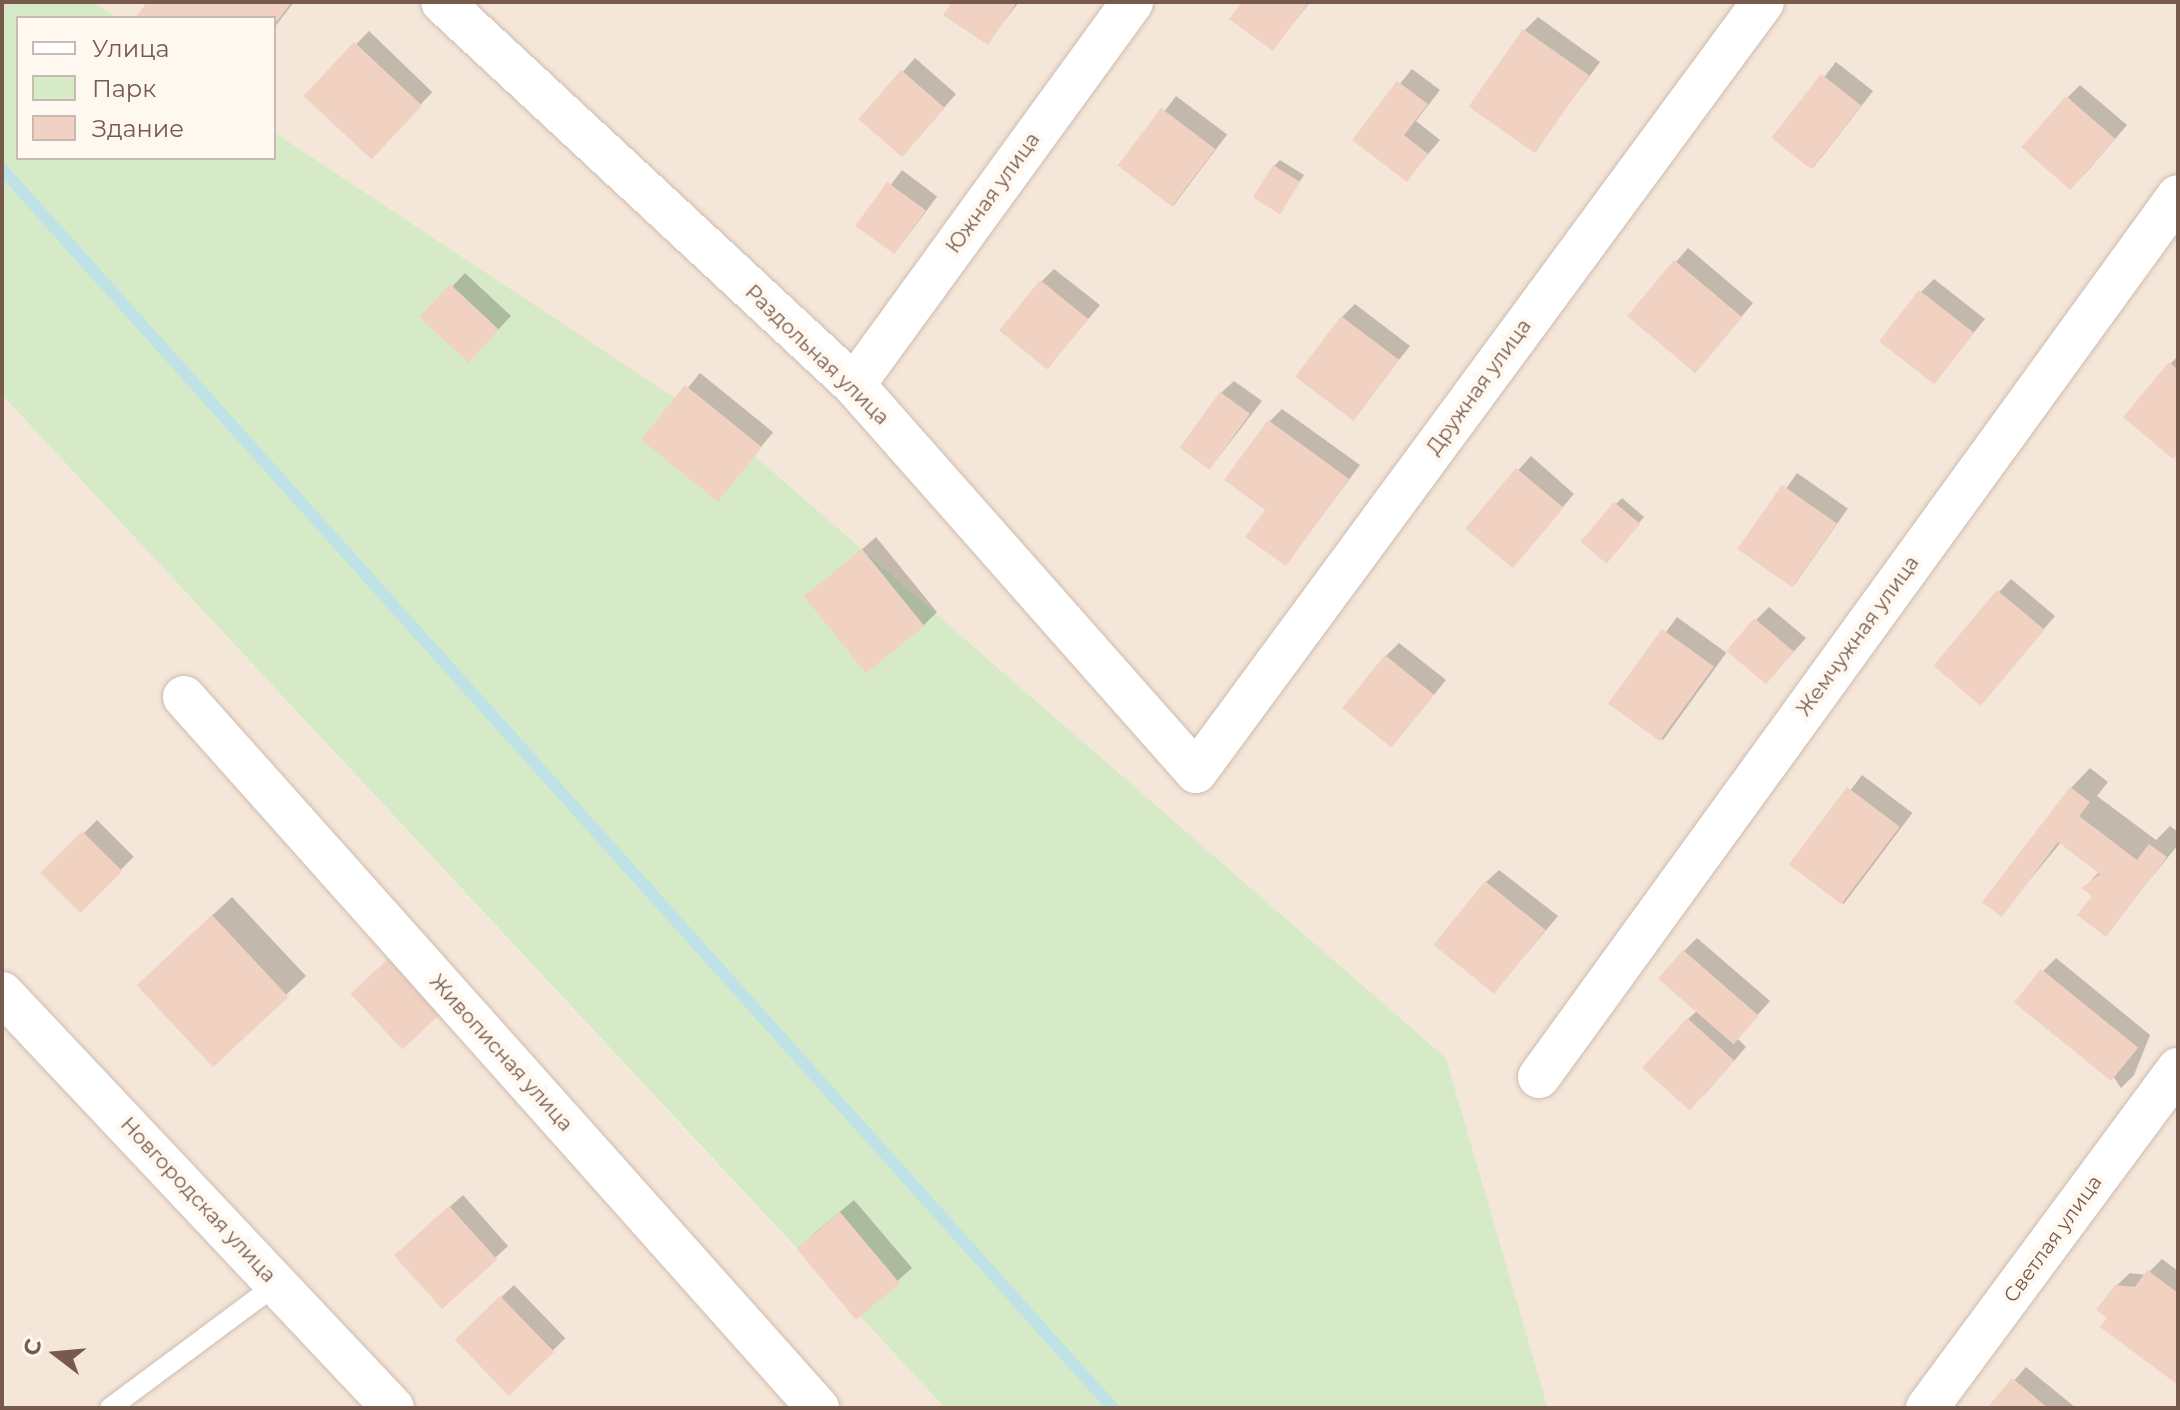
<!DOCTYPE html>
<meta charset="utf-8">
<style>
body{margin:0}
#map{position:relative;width:2180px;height:1410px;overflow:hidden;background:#fcf4ea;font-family:Montserrat,sans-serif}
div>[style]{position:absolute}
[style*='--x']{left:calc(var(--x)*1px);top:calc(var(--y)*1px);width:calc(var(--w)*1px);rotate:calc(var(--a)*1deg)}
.residential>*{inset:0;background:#f4e6d8}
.green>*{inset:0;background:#d7eac8}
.shadow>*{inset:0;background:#0003;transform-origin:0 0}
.stream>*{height:12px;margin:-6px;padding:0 6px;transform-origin:6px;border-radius:6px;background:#bee2e6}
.building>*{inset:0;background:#f1d2c2;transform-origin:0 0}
.roads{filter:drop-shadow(0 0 2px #cebcaf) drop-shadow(0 0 2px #cebcaf)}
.service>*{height:20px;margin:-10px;padding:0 10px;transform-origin:10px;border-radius:10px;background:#fff}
.minor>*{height:42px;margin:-21px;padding:0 21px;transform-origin:21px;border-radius:21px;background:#fff}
span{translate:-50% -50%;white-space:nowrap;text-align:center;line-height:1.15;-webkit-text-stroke:8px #fff8f0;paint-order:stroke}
.street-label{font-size:20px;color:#775a4d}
.frame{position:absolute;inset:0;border:4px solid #775a4d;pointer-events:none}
.legend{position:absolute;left:16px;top:16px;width:260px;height:144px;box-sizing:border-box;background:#fff8f0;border:2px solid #c9b9af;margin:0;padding:10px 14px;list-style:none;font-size:24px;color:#775a4d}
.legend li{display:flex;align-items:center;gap:16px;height:40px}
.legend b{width:40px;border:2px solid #c9b9af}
.north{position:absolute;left:16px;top:1314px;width:80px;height:80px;-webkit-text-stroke:6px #fff8f0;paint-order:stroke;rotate:286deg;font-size:22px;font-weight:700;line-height:32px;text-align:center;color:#775a4d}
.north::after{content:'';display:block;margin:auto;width:28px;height:36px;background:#775a4d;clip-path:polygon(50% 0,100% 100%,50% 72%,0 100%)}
</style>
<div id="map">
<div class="residential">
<i style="clip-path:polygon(93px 2px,2178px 2px,2178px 1408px,1548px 1408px,1446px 1058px,732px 436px,274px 132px,274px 18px,118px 18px)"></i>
<i style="clip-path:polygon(2px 395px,796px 1249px,945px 1408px,2px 1408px)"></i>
</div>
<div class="green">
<i style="clip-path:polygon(2px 2px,93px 2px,118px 18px,18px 18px,18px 158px,274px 158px,274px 132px,732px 436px,1446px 1058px,1548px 1408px,945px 1408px,2px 395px)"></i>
</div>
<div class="shadow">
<i style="clip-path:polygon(150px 2px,294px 2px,274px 28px,274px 18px,138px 18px)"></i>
<i style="clip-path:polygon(955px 2px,1019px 2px,987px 43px)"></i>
<i style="clip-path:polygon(1244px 2px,1310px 2px,1273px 49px)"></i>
<i style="clip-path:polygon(1538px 17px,1600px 62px,1533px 152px,1525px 30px)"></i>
<i style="left:369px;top:31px;width:88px;height:90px;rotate:44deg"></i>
<i style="clip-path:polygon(915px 58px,956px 94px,915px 141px,861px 119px)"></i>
<i style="left:1836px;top:62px;width:47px;height:98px;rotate:38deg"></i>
<i style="clip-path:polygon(1412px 69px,1440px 90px,1416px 121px,1440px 140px,1407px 179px,1355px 139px)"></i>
<i style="clip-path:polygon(2080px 85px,2127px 125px,2084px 175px,2067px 98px)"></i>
<i style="left:1176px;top:96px;width:64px;height:89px;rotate:37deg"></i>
<i style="clip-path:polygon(1280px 160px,1304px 175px,1280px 211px,1274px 166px)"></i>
<i style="left:902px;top:170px;width:44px;height:70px;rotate:37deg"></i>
<i style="clip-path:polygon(1688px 248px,1753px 303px,1707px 357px,1630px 316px)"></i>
<i style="clip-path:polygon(1054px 269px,1100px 305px,1048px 367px,1041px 282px)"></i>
<i style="left:465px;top:273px;width:63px;height:61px;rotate:43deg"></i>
<i style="clip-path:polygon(1934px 279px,1985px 319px,1933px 382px,1921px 292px)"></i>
<i style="clip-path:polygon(1355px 304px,1410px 346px,1353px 417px,1342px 317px)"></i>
<i style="clip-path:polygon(2178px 356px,2178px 452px,2170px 364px)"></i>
<i style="left:700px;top:373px;width:94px;height:87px;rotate:39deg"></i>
<i style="clip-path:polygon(1234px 381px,1262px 401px,1210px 468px,1221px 393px)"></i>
<i style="clip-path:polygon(1282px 409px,1360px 465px,1286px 564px,1267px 509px,1269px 422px)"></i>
<i style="clip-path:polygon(1531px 456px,1574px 494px,1524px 552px,1467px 527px)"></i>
<i style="left:1797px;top:473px;width:62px;height:94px;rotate:35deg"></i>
<i style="clip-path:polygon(1622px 498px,1644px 517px,1611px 555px,1616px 504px)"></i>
<i style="clip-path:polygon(876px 537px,937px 612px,924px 625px,808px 597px)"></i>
<i style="clip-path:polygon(2011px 579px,2055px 616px,1992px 690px,1999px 592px)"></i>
<i style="clip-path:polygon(1769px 607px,1806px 638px,1767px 682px,1756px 620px)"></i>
<i style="left:1677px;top:617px;width:61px;height:108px;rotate:36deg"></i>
<i style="clip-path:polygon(1399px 643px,1446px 680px,1393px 745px,1386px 656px)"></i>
<i style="clip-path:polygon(2090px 768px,2108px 782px,2097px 796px,2156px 840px,2170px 826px,2178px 832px,2178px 845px,2105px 934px,2095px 896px,2084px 888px,2100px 871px,2061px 842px,2001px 915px,2071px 788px)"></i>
<i style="left:1862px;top:775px;width:63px;height:114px;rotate:37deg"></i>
<i style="left:97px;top:820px;width:52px;height:76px;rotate:45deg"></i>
<i style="clip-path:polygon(1499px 870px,1558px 916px,1495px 991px,1486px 882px)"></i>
<i style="clip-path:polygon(232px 897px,306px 976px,212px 1065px,158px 966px)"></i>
<i style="clip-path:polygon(1697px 938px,1770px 1001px,1737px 1038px,1746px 1047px,1704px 1095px,1688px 1019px,1698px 1010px,1684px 951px)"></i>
<i style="clip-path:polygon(2056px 958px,2150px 1035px,2134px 1075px,2121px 1088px,2043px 971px)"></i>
<i style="clip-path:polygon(463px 1195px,508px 1246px,495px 1258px,410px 1243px)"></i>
<i style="clip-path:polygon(854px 1200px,912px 1268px,857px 1317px,811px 1236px)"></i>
<i style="clip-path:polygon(2162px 1259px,2178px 1271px,2178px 1383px,2110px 1317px,2116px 1286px,2130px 1273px,2146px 1275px)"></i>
<i style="left:514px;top:1285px;width:74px;height:78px;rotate:46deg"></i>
<i style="clip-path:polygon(2026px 1367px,2076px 1408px,1990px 1408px)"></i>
</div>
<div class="stream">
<i style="--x:2;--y:169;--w:1664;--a:48.12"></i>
</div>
<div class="building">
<i style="clip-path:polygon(147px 2px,292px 2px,274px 25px,274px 18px,135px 18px)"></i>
<i style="clip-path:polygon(952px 2px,1017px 2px,988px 45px,943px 15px)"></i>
<i style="clip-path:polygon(1242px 2px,1309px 2px,1273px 51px,1229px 19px)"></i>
<i style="left:1523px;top:29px;width:81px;height:95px;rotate:35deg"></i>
<i style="left:354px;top:42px;width:93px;height:74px;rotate:43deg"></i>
<i style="left:901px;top:70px;width:58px;height:65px;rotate:41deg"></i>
<i style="left:1821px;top:74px;width:51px;height:81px;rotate:38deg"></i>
<i style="clip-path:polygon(1397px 81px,1428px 104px,1404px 135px,1428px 154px,1407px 182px,1352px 140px)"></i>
<i style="left:2066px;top:96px;width:65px;height:68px;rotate:41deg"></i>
<i style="left:1161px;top:108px;width:68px;height:72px;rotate:37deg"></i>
<i style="left:1273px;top:165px;width:32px;height:38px;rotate:32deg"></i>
<i style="left:887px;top:182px;width:48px;height:54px;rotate:36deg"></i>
<i style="left:1674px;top:260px;width:89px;height:73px;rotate:40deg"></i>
<i style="left:1040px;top:280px;width:62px;height:65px;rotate:39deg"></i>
<i style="left:450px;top:284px;width:67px;height:45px;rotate:43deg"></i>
<i style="left:1919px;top:290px;width:70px;height:65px;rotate:38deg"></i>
<i style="left:1341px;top:316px;width:73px;height:76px;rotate:37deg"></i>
<i style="clip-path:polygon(2169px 362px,2178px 370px,2178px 453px,2173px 459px,2123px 417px)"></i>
<i style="left:685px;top:385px;width:99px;height:70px;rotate:39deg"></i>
<i style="left:1220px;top:392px;width:37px;height:69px;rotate:36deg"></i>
<i style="clip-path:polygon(1268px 420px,1349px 479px,1286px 566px,1245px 537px,1265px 510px,1224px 480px)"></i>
<i style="left:1516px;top:468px;width:62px;height:79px;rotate:40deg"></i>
<i style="left:1782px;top:485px;width:67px;height:78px;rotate:35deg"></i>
<i style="left:1614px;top:502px;width:34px;height:52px;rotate:40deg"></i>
<i style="left:862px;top:549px;width:99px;height:75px;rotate:51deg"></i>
<i style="left:1997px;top:590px;width:62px;height:99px;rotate:40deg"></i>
<i style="left:1754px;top:618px;width:52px;height:43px;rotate:40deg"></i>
<i style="left:1662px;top:629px;width:64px;height:92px;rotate:36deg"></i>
<i style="left:1385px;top:655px;width:63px;height:68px;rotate:39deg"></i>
<i style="left:1847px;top:787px;width:66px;height:97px;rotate:37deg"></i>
<i style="clip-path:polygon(2070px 787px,2090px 802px,2079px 816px,2137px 860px,2149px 844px,2167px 857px,2106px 937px,2077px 915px,2092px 896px,2081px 888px,2100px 874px,2058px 842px,2002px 917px,1982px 902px)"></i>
<i style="left:82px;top:831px;width:57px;height:59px;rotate:45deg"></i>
<i style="left:1485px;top:881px;width:78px;height:82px;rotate:39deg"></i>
<i style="left:212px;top:915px;width:112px;height:103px;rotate:47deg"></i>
<i style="left:1683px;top:950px;width:100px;height:38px;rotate:41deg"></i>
<i style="left:390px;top:957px;width:76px;height:54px;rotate:47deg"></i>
<i style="left:2041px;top:969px;width:125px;height:43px;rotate:39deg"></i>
<i style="left:1687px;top:1018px;width:64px;height:67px;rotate:42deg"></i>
<i style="left:449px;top:1206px;width:72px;height:74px;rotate:48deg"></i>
<i style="left:840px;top:1212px;width:93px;height:57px;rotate:50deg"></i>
<i style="clip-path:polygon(2147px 1270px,2178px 1293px,2178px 1385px,2100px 1327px,2107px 1318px,2096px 1310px,2115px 1285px,2135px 1287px)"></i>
<i style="left:500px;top:1296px;width:78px;height:63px;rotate:46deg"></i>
<i style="clip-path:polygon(2012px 1378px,2048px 1408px,1987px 1408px)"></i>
</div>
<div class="roads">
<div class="service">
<i style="--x:110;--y:1408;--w:208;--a:-36.6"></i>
</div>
<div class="minor">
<i style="--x:442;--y:2;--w:563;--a:42.91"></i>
<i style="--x:854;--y:385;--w:516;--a:48.53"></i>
<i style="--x:1196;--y:772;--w:956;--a:-53.63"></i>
<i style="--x:854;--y:385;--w:473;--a:-54"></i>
<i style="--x:184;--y:697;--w:953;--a:48.28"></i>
<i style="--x:2;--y:993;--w:570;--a:46.71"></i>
<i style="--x:1539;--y:1077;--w:1088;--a:-54.05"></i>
<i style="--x:1927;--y:1408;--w:422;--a:-53.5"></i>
</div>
</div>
<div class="street-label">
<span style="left:993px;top:193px;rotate:-54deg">Южная улица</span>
<span style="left:817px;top:355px;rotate:44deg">Раздольная улица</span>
<span style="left:1479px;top:387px;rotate:-54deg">Дружная улица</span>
<span style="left:1858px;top:636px;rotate:-54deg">Жемчужная улица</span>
<span style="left:501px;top:1053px;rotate:48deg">Живописная улица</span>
<span style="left:198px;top:1200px;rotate:47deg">Новгородская улица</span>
<span style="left:2053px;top:1239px;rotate:-54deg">Светлая улица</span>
</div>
<div class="frame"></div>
<ul class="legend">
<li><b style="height:10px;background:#fff"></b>Улица</li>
<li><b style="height:22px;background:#d7eac8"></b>Парк</li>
<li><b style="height:22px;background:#f1d2c2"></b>Здание</li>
</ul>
<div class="north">С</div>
</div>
